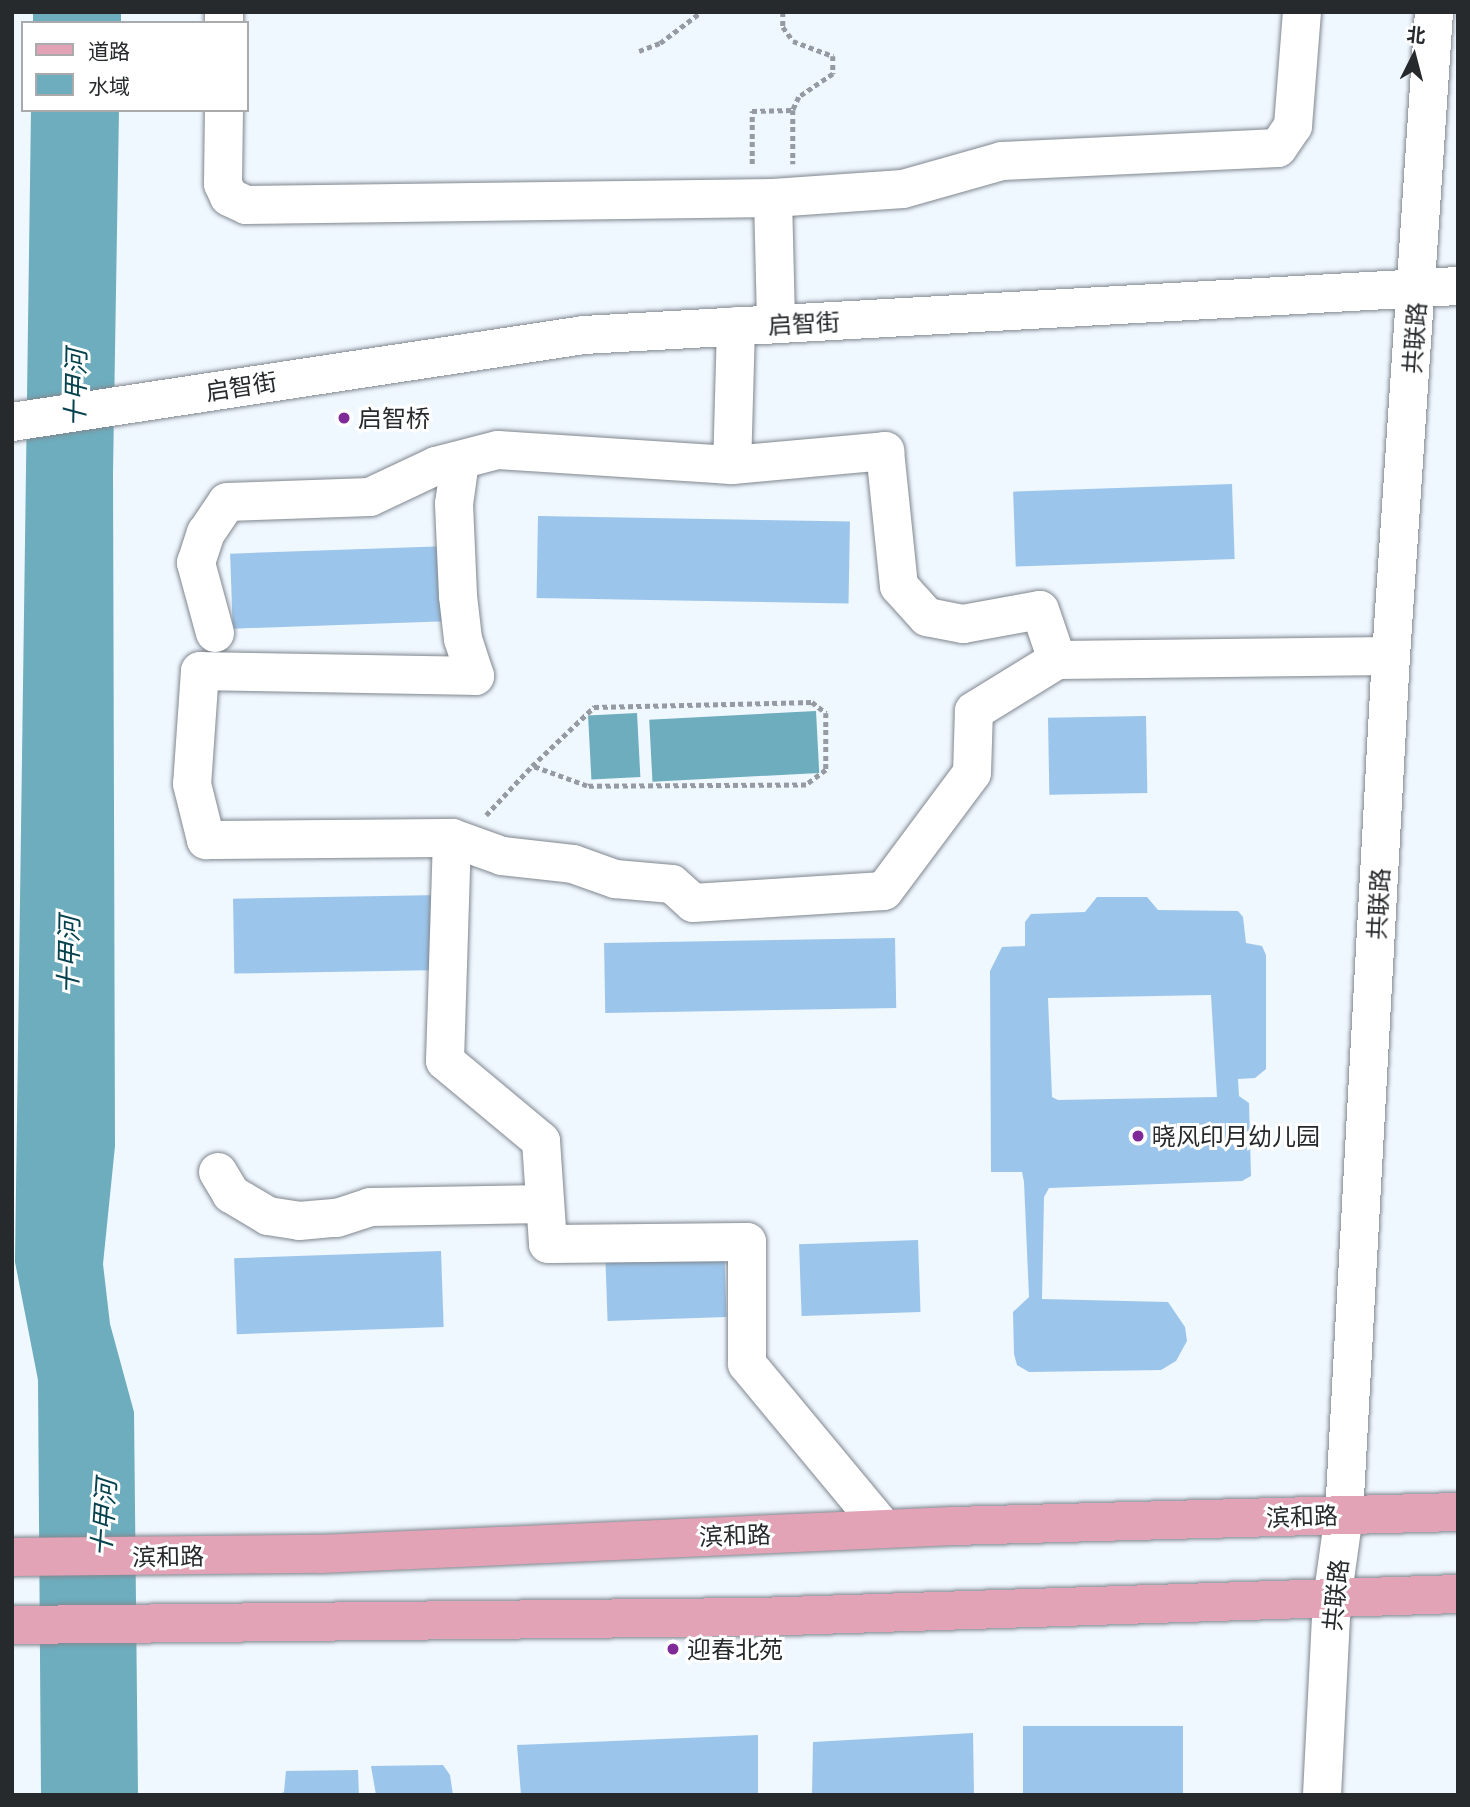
<!DOCTYPE html>
<meta charset="utf-8">
<style>
body{margin:0}
#map{position:relative;width:1470px;height:1807px;overflow:hidden;background:#eff7ff;font-family:Lato,"Noto Sans SC",sans-serif}
div>[style]{position:absolute}
[style*='--x']{left:calc(var(--x)*1px);top:calc(var(--y)*1px);width:calc(var(--w)*1px);rotate:calc(var(--a)*1deg)}
.water>*{inset:0;background:#6dadbd;transform-origin:0 0}
.building>*{inset:0;background:#9cc5eb;transform-origin:0 0}
.path>*{height:4.5px;margin-top:-2.25px;transform-origin:0;background:repeating-linear-gradient(90deg,#959ba0 0 5px,transparent 0 8.5px)}
.roads{filter:drop-shadow(0 0 2px #80878e) drop-shadow(0 0 2px #80878e)}
.minor>*{height:38px;margin:-19px;padding:0 19px;transform-origin:19px;border-radius:19px;background:#fff}
.major>*{height:38px;margin:-19px;padding:0 19px;transform-origin:19px;border-radius:19px;background:#e3a3b6}
.dots>*{width:19px;height:19px;translate:-50% -50%;box-sizing:border-box;border:4px solid #fff;border-radius:50%}
span{translate:-50% -50%;white-space:nowrap;text-align:center;line-height:1.15;-webkit-text-stroke:6px #fff;paint-order:stroke}
.street-label{font-size:24px;color:#272a2c}
.poi-label{font-size:24px;color:#272a2c}
.left{translate:0 -50%;text-align:left}
.water-label{font-size:26px;color:#06434f;font-style:italic}
.frame{position:absolute;inset:0;border:14px solid #272a2c;pointer-events:none}
.legend{position:absolute;left:21px;top:21px;width:228px;height:91px;box-sizing:border-box;background:#fff;border:2px solid #a9aaab;margin:0;padding:9px 12px;list-style:none;font-size:21px;color:#272a2c}
.legend li{display:flex;align-items:center;gap:14px;height:35px}
.legend b{width:35px;border:2px solid #a9aaab}
.north{position:absolute;left:1379px;top:21px;width:70px;height:70px;-webkit-text-stroke:5px #fff;paint-order:stroke;rotate:6deg;font-size:19px;font-weight:700;line-height:28px;text-align:center;color:#272a2c}
.north::after{content:'';display:block;margin:auto;width:24px;height:32px;background:#272a2c;clip-path:polygon(50% 0,100% 100%,50% 72%,0 100%)}
</style>
<div id="map">
<div class="water">
<i style="left:33px;top:12px;width:88px;height:11px"></i>
<i style="clip-path:polygon(31px 110px,119px 110px,113px 472px,115px 1146px,103px 1264px,110px 1324px,134px 1412px,138px 1795px,41px 1795px,38px 1380px,15px 1262px)"></i>
<i style="left:816px;top:711px;width:62px;height:167px;rotate:87deg"></i>
<i style="left:637px;top:713px;width:64px;height:49px;rotate:87deg"></i>
</div>
<div class="building">
<i style="left:1232px;top:484px;width:75px;height:219px;rotate:88deg"></i>
<i style="left:538px;top:516px;width:312px;height:82px;rotate:1deg"></i>
<i style="left:450px;top:546px;width:75px;height:220px;rotate:88deg"></i>
<i style="left:1146px;top:716px;width:77px;height:98px;rotate:89deg"></i>
<i style="left:441px;top:895px;width:75px;height:208px;rotate:89deg"></i>
<i style="clip-path:polygon(evenodd,1097px 897px,1147px 897px,1158px 910px,1238px 911px,1243px 917px,1246px 943px,1262px 946px,1266px 955px,1266px 1069px,1255px 1078px,1238px 1079px,1239px 1096px,1249px 1103px,1251px 1176px,1242px 1181px,1049px 1188px,1044px 1197px,1042px 1299px,1168px 1302px,1185px 1327px,1187px 1341px,1176px 1361px,1161px 1370px,1029px 1372px,1017px 1365px,1014px 1354px,1013px 1312px,1029px 1297px,1024px 1182px,1022px 1172px,991px 1172px,990px 971px,1002px 947px,1025px 946px,1025px 922px,1031px 914px,1085px 912px,1097px 897px,1211px 995px,1217px 1097px,1058px 1100px,1052px 1097px,1048px 998px,1211px 995px)"></i>
<i style="left:895px;top:938px;width:70px;height:291px;rotate:89deg"></i>
<i style="left:918px;top:1240px;width:72px;height:119px;rotate:88deg"></i>
<i style="left:724px;top:1245px;width:72px;height:119px;rotate:88deg"></i>
<i style="left:441px;top:1251px;width:76px;height:207px;rotate:88deg"></i>
<i style="left:1183px;top:1726px;width:69px;height:160px;rotate:90deg"></i>
<i style="clip-path:polygon(973px 1733px,974px 1795px,812px 1795px,813px 1742px)"></i>
<i style="clip-path:polygon(758px 1735px,758px 1795px,521px 1795px,517px 1745px)"></i>
<i style="clip-path:polygon(443px 1765px,450px 1775px,453px 1795px,376px 1795px,371px 1766px)"></i>
<i style="clip-path:polygon(358px 1770px,359px 1795px,277px 1795px,284px 1792px,286px 1771px)"></i>
</div>
<div class="path">
<i style="--x:783;--y:12;--w:15;--a:90"></i>
<i style="--x:783;--y:27;--w:17;--a:54"></i>
<i style="--x:793;--y:41;--w:43;--a:20.6"></i>
<i style="--x:833;--y:56;--w:18;--a:90"></i>
<i style="--x:833;--y:74;--w:41;--a:145.9"></i>
<i style="--x:799;--y:97;--w:14;--a:115"></i>
<i style="--x:793;--y:110;--w:54;--a:90"></i>
<i style="--x:639;--y:51;--w:22;--a:-21"></i>
<i style="--x:660;--y:43;--w:51;--a:-37.1"></i>
<i style="--x:752;--y:164;--w:53;--a:-90"></i>
<i style="--x:752;--y:111;--w:41;--a:-1.4"></i>
<i style="--x:486;--y:815;--w:67;--a:-46.8"></i>
<i style="--x:532;--y:766;--w:86;--a:-43.6"></i>
<i style="--x:594;--y:707;--w:218;--a:-1.3"></i>
<i style="--x:812;--y:702;--w:18;--a:38"></i>
<i style="--x:826;--y:713;--w:57;--a:90"></i>
<i style="--x:826;--y:770;--w:25;--a:143"></i>
<i style="--x:806;--y:785;--w:219;--a:179.7"></i>
<i style="--x:587;--y:786;--w:59;--a:-160"></i>
</div>
<div class="roads">
<div class="minor">
<i style="--x:224;--y:23;--w:11;--a:-90"></i>
<i style="--x:224;--y:110;--w:74;--a:90.8"></i>
<i style="--x:223;--y:184;--w:14;--a:65"></i>
<i style="--x:229;--y:197;--w:19;--a:25"></i>
<i style="--x:246;--y:205;--w:527;--a:-0.76"></i>
<i style="--x:773;--y:198;--w:130;--a:-4"></i>
<i style="--x:903;--y:189;--w:103;--a:-15.8"></i>
<i style="--x:1002;--y:161;--w:276;--a:-2.7"></i>
<i style="--x:1278;--y:148;--w:27;--a:-56"></i>
<i style="--x:1293;--y:126;--w:114;--a:-85.5"></i>
<i style="--x:773;--y:198;--w:126;--a:88.6"></i>
<i style="--x:736;--y:326;--w:139;--a:91.6"></i>
<i style="--x:732;--y:465;--w:154;--a:-5.2"></i>
<i style="--x:885;--y:451;--w:136;--a:84.1"></i>
<i style="--x:899;--y:586;--w:42;--a:47.9"></i>
<i style="--x:927;--y:617;--w:37;--a:11"></i>
<i style="--x:963;--y:624;--w:78;--a:-10.3"></i>
<i style="--x:1040;--y:610;--w:53;--a:71.2"></i>
<i style="--x:12;--y:422;--w:579;--a:-8.65"></i>
<i style="--x:584;--y:335;--w:875;--a:-3.21"></i>
<i style="--x:460;--y:461;--w:43;--a:97.9"></i>
<i style="--x:454;--y:504;--w:92;--a:87.5"></i>
<i style="--x:458;--y:596;--w:43;--a:83.4"></i>
<i style="--x:463;--y:639;--w:39;--a:72"></i>
<i style="--x:475;--y:676;--w:275;--a:-179"></i>
<i style="--x:200;--y:671;--w:113;--a:94"></i>
<i style="--x:192;--y:784;--w:58;--a:76"></i>
<i style="--x:206;--y:840;--w:246;--a:-0.5"></i>
<i style="--x:452;--y:838;--w:223;--a:91.8"></i>
<i style="--x:445;--y:1061;--w:125;--a:39.8"></i>
<i style="--x:541;--y:1141;--w:103;--a:86.1"></i>
<i style="--x:548;--y:1244;--w:199;--a:-0.6"></i>
<i style="--x:747;--y:1242;--w:122;--a:90"></i>
<i style="--x:747;--y:1364;--w:214;--a:50.3"></i>
<i style="--x:215;--y:633;--w:73;--a:-105.2"></i>
<i style="--x:196;--y:563;--w:32;--a:-72"></i>
<i style="--x:206;--y:533;--w:37;--a:-56"></i>
<i style="--x:227;--y:502;--w:143;--a:-2"></i>
<i style="--x:370;--y:497;--w:73;--a:-25.2"></i>
<i style="--x:436;--y:466;--w:64;--a:-14.5"></i>
<i style="--x:498;--y:450;--w:234;--a:3.7"></i>
<i style="--x:452;--y:838;--w:53;--a:19.8"></i>
<i style="--x:502;--y:856;--w:71;--a:6.4"></i>
<i style="--x:573;--y:864;--w:45;--a:19.7"></i>
<i style="--x:615;--y:879;--w:57;--a:5"></i>
<i style="--x:672;--y:884;--w:28;--a:42"></i>
<i style="--x:693;--y:903;--w:191;--a:-3.6"></i>
<i style="--x:884;--y:891;--w:147;--a:-53.3"></i>
<i style="--x:972;--y:773;--w:62;--a:-88.2"></i>
<i style="--x:974;--y:711;--w:97;--a:-31.6"></i>
<i style="--x:1057;--y:660;--w:334;--a:-0.7"></i>
<i style="--x:218;--y:1172;--w:26;--a:59"></i>
<i style="--x:231;--y:1194;--w:43;--a:30.7"></i>
<i style="--x:268;--y:1216;--w:31;--a:9"></i>
<i style="--x:299;--y:1221;--w:38;--a:-5"></i>
<i style="--x:337;--y:1218;--w:35;--a:-18"></i>
<i style="--x:370;--y:1207;--w:175;--a:-1"></i>
<i style="--x:1322;--y:1795;--w:195;--a:-87.1"></i>
<i style="--x:1332;--y:1600;--w:86;--a:-82"></i>
<i style="--x:1344;--y:1515;--w:860;--a:-86.87"></i>
<i style="--x:1391;--y:656;--w:645;--a:-86.18"></i>
</div>
<div class="major">
<i style="--x:12;--y:1557;--w:308;--a:-0.6"></i>
<i style="--x:320;--y:1554;--w:634;--a:-2.53"></i>
<i style="--x:953;--y:1526;--w:505;--a:-1.59"></i>
<i style="--x:12;--y:1625;--w:745;--a:-0.62"></i>
<i style="--x:757;--y:1617;--w:701;--a:-1.88"></i>
</div>
</div>
<div class="dots">
<i style="left:344px;top:418px;background:#802998"></i>
<i style="left:1138px;top:1136px;background:#802998"></i>
<i style="left:673px;top:1649px;background:#802998"></i>
</div>
<div class="street-label">
<span style="left:804px;top:323px;rotate:-3deg">启智街</span>
<span style="left:1414px;top:338px;rotate:-86deg">共联路</span>
<span style="left:241px;top:386px;rotate:-9deg">启智街</span>
<span style="left:1378px;top:904px;rotate:-87deg">共联路</span>
<span style="left:1302px;top:1516px;rotate:-2deg">滨和路</span>
<span style="left:735px;top:1535px;rotate:-2deg">滨和路</span>
<span style="left:168px;top:1556px;rotate:-1deg">滨和路</span>
<span style="left:1335px;top:1595px;rotate:-84deg">共联路</span>
</div>
<div class="poi-label">
<span class="left" style="left:358px;top:418px">启智桥</span>
<span class="left" style="left:1152px;top:1136px">晓风印月幼儿园</span>
<span class="left" style="left:687px;top:1649px">迎春北苑</span>
</div>
<div class="water-label">
<span style="left:76px;top:388px;rotate:-89deg">十甲河</span>
<span style="left:69px;top:955px;rotate:-89deg">十甲河</span>
<span style="left:104px;top:1518px;rotate:-86deg">十甲河</span>
</div>
<div class="frame"></div>
<ul class="legend">
<li><b style="height:9px;background:#e3a3b6"></b>道路</li>
<li><b style="height:19px;background:#6dadbd"></b>水域</li>
</ul>
<div class="north">北</div>
</div>
